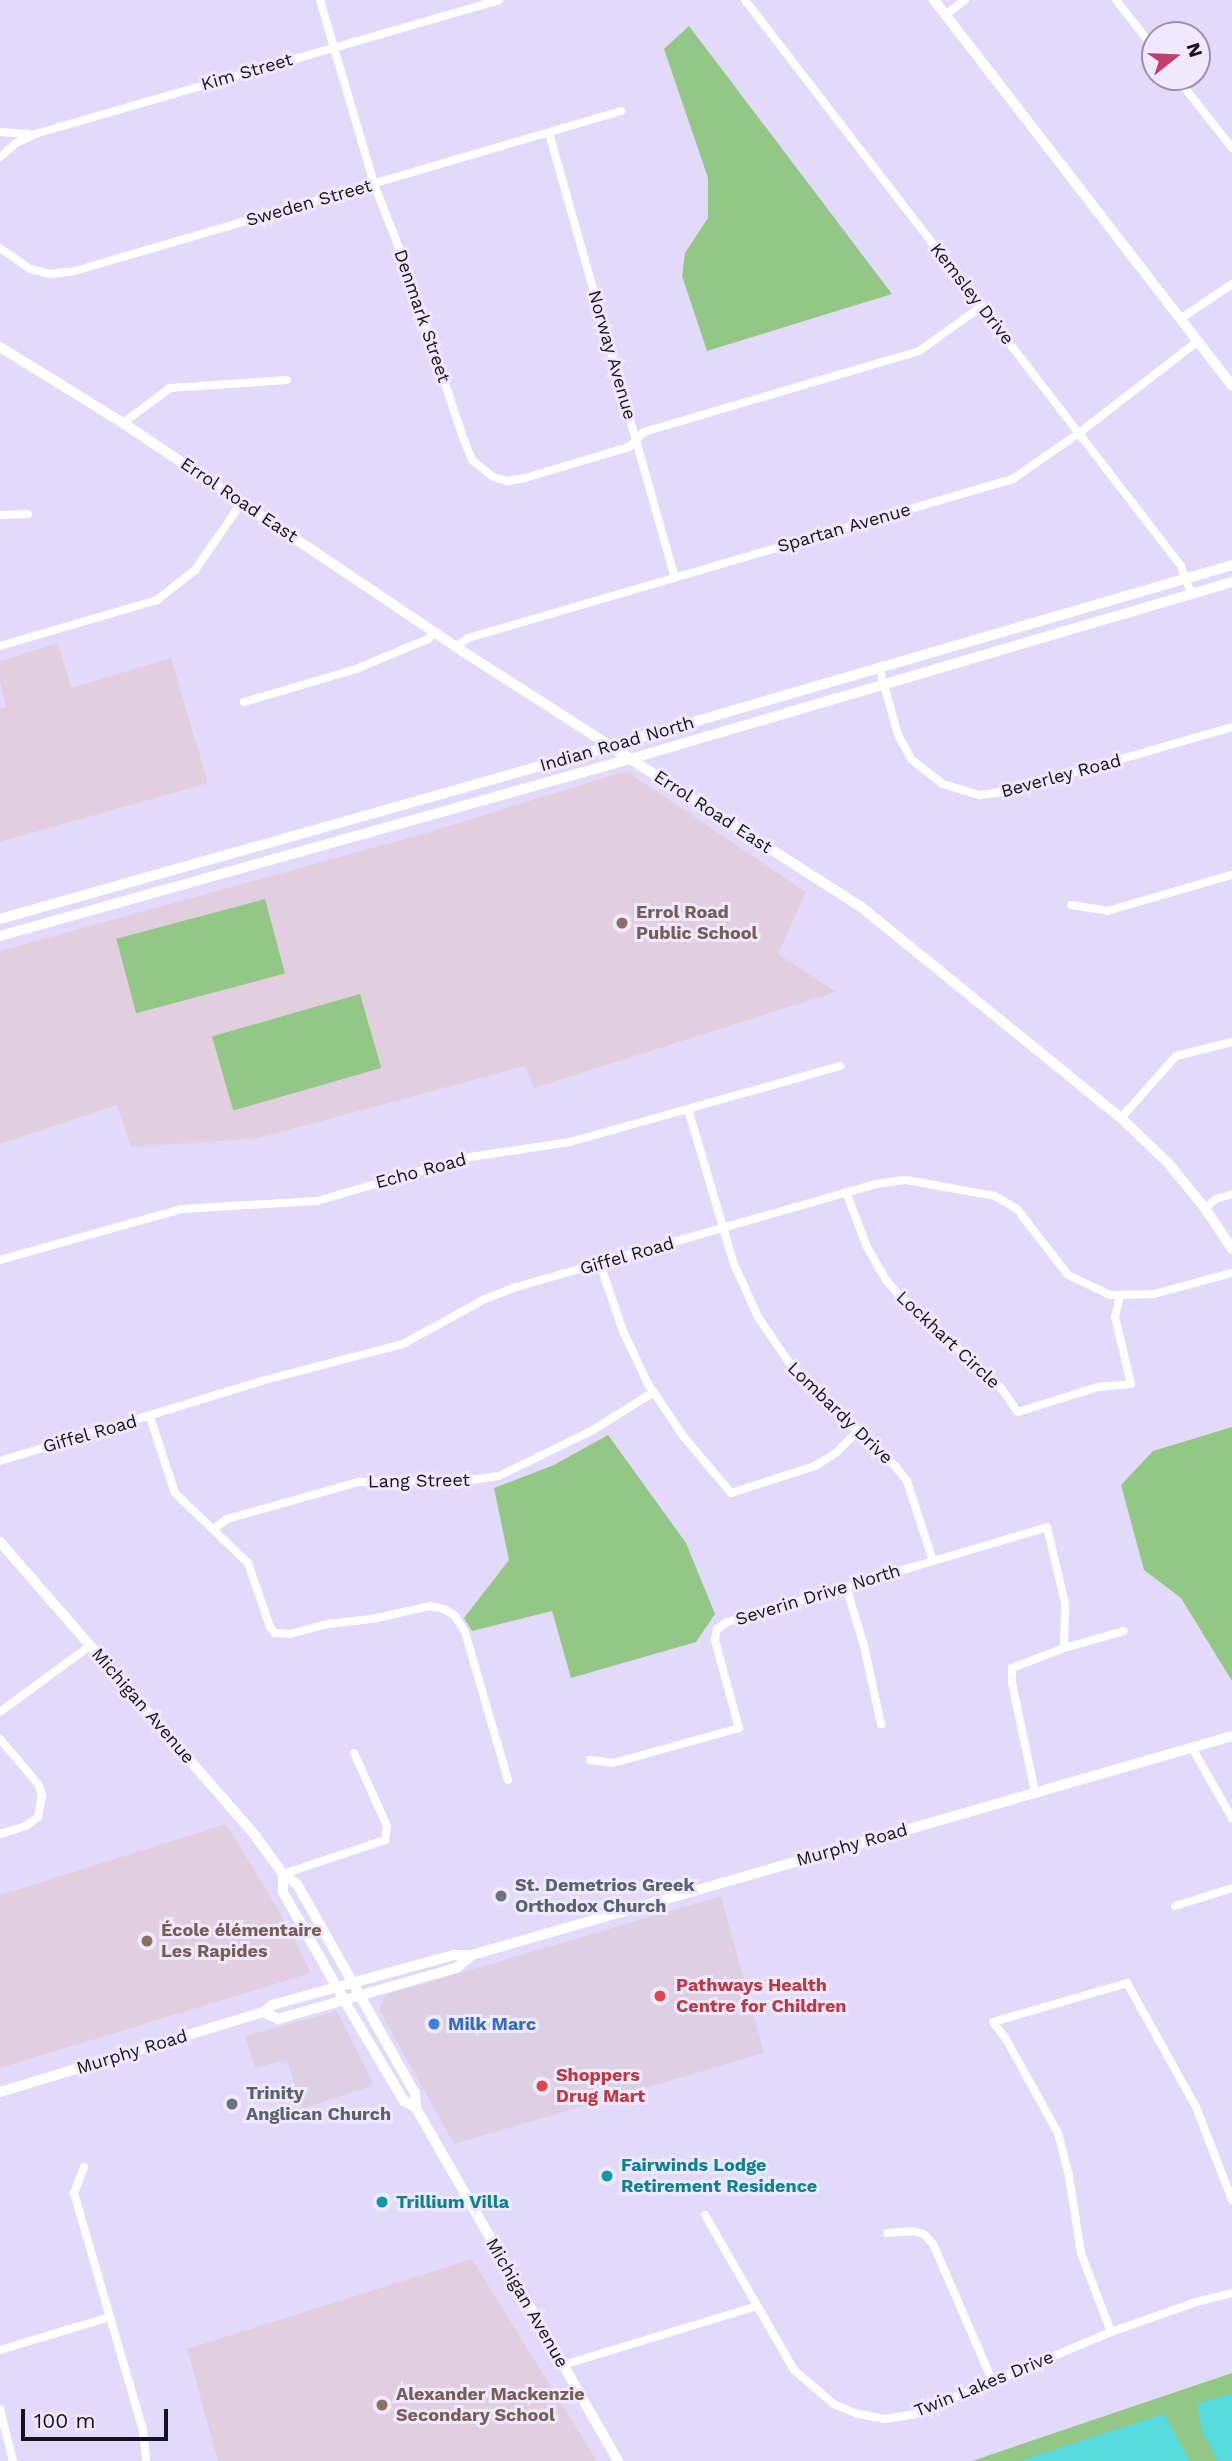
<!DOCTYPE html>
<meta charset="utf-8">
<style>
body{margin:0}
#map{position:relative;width:1232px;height:2461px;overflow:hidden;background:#e3dafb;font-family:"Work Sans",sans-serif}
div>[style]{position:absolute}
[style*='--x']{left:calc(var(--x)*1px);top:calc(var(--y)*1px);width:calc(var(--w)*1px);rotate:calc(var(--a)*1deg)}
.commercial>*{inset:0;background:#ded0e3}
.education>*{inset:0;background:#e1cfe0}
.green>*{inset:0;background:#93c785;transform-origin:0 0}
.water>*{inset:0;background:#57dbdf}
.street>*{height:8px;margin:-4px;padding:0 4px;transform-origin:4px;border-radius:4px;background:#fff}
.secondary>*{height:10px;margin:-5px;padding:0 5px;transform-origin:5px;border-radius:5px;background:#fff}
.dots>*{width:19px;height:19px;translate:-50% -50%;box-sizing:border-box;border:4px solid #eee9fd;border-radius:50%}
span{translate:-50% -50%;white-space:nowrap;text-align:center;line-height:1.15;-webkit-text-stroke:6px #eee9fd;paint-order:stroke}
.street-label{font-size:18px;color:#16131e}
.education-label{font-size:18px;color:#785e54;font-weight:700}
.left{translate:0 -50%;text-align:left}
.worship-label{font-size:18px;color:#5b616d;font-weight:700}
.health-label{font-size:18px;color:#be3a42;font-weight:700}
.shop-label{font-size:18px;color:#366cbe;font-weight:700}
.culture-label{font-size:18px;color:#0d838f;font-weight:700}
.north{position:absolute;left:1141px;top:21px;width:70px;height:70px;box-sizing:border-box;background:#eee9fd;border:2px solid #9893a4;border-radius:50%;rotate:72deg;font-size:19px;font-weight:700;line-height:28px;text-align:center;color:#16131e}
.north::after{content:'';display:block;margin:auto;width:24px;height:32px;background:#c73c6e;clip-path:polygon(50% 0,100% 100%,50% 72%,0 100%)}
.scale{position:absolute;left:21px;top:2409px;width:147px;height:32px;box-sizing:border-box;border:4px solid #16131e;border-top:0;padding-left:9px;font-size:21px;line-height:24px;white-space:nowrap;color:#16131e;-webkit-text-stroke:5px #eee9fd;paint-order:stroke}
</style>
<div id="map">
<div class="commercial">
<i style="clip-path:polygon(721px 1896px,764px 2053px,454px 2144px,379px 2010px,385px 1995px)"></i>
<i style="clip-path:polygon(337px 2011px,374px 2085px,301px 2109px,287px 2060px,255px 2068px,245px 2036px)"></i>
</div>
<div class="education">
<i style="clip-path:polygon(58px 643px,71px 688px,171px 658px,208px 783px,0 842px,0 709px,6px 707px,0 681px,0 661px)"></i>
<i style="clip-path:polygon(626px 771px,806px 892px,778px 954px,836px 992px,534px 1088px,525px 1066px,259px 1138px,131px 1147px,117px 1105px,0 1144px,0 951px,426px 833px)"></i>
<i style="clip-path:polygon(226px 1824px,278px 1909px,311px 1973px,0 2068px,0 1895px)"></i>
<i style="clip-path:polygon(472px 2259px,597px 2461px,218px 2461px,187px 2349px)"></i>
</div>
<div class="green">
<i style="clip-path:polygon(689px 26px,892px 294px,707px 351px,682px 276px,685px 253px,708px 218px,708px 178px,664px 49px)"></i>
<i style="left:265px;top:899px;width:77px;height:154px;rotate:75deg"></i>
<i style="left:360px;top:994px;width:77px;height:154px;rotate:74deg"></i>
<i style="clip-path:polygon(1232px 1427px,1232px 1681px,1181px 1598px,1144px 1570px,1121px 1485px,1153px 1451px)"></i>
<i style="clip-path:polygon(608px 1435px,686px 1543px,715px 1614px,696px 1642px,571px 1678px,552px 1611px,472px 1631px,464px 1618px,509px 1560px,494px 1488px,554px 1465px)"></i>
<i style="clip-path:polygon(1232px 2373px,1232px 2461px,970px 2461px,972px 2461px)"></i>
</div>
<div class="water">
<i style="clip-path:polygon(1232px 2393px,1232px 2461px,1218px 2461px,1202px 2431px,1197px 2404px)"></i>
<i style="clip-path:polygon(1164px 2414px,1190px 2461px,1019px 2461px)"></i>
</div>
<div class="street">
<i style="--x:320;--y:0;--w:192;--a:73.6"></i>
<i style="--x:374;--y:184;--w:69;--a:68.7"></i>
<i style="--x:399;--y:248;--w:203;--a:71.3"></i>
<i style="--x:464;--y:440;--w:22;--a:68"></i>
<i style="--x:472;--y:460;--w:27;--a:39"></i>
<i style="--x:493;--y:477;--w:15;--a:16"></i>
<i style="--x:507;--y:481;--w:18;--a:-9"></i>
<i style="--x:525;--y:478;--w:109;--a:-16.6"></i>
<i style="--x:629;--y:447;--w:21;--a:-45"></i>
<i style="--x:644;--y:432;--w:287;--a:-16.4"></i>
<i style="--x:919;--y:351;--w:77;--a:-35.5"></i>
<i style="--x:745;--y:0;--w:714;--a:52.39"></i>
<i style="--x:1181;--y:566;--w:29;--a:70"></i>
<i style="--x:1116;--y:0;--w:63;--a:52"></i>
<i style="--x:945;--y:15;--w:25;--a:-37"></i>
<i style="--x:1176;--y:77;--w:90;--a:51.7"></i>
<i style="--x:0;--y:132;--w:28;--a:4"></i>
<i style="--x:549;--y:133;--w:462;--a:74.2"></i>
<i style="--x:0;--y:157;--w:21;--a:-41"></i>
<i style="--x:16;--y:143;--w:21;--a:-25"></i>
<i style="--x:35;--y:134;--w:483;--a:-16.1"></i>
<i style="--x:0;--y:248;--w:37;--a:35"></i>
<i style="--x:30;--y:269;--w:21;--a:14"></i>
<i style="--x:50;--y:274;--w:25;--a:-7"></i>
<i style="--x:75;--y:271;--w:569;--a:-16.33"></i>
<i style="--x:1180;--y:319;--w:63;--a:-33.9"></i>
<i style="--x:123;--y:423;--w:59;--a:-36.7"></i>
<i style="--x:170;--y:388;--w:117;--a:-3.9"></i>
<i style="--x:0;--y:515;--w:28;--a:-2"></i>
<i style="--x:0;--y:646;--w:164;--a:-16.3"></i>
<i style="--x:157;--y:600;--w:48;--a:-38.3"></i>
<i style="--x:195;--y:570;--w:83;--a:-55.3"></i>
<i style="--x:456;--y:647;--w:15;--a:-37"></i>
<i style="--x:468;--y:638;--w:568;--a:-16.26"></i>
<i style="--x:1013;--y:479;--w:80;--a:-34.9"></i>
<i style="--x:1079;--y:433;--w:150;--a:-37.7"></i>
<i style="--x:879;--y:667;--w:71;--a:74.4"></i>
<i style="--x:898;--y:735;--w:29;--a:61"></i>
<i style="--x:912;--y:760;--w:39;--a:38"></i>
<i style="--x:943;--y:784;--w:39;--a:17"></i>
<i style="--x:980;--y:795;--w:34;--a:-8"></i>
<i style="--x:1014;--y:790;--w:227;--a:-16.1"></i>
<i style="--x:244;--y:702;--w:117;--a:-16.4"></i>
<i style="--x:356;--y:669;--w:78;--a:-22.6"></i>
<i style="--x:428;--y:639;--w:9;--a:-49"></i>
<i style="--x:1071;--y:905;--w:36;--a:9"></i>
<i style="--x:1107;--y:911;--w:130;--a:-16.1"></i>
<i style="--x:688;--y:1109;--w:162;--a:73.5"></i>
<i style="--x:734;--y:1264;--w:58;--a:65.6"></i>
<i style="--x:758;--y:1317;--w:73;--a:55.7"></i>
<i style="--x:799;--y:1377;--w:131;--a:42.8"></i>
<i style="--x:895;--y:1466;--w:19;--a:51"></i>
<i style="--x:907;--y:1481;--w:84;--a:72"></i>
<i style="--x:1121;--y:1118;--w:83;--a:-48.4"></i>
<i style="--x:1176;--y:1056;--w:58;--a:-14"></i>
<i style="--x:846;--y:1192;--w:59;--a:69.1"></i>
<i style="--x:867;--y:1247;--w:38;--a:60"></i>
<i style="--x:886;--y:1280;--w:23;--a:49"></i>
<i style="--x:901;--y:1297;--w:135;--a:42.3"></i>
<i style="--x:1001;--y:1388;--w:29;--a:55"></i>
<i style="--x:1018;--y:1412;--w:84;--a:-17.4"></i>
<i style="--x:1098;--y:1387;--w:33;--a:-5"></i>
<i style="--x:1131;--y:1384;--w:69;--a:-103.4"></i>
<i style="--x:1115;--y:1317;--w:22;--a:-77"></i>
<i style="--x:1205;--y:1208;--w:14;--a:-39"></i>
<i style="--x:1216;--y:1199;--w:17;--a:-17"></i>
<i style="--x:0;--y:1260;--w:189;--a:-15.7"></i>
<i style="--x:182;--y:1209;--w:135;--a:-3.4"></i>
<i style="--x:317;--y:1201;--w:153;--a:-16.3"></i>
<i style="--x:464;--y:1158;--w:107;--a:-8.6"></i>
<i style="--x:570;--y:1142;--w:281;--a:-15.7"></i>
<i style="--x:600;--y:1264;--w:71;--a:71.1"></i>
<i style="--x:623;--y:1331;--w:59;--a:64.7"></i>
<i style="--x:648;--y:1384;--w:64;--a:55.8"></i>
<i style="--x:684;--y:1437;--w:73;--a:50"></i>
<i style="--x:731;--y:1493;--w:88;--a:-17.8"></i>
<i style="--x:815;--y:1466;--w:26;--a:-32"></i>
<i style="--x:837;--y:1452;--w:30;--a:-45"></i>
<i style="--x:150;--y:1417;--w:80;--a:71.8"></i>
<i style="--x:175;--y:1493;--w:101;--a:43.8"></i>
<i style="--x:248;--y:1563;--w:68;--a:71"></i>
<i style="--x:270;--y:1627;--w:8;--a:50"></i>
<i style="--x:275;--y:1633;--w:15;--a:4"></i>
<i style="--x:290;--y:1634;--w:39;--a:-15"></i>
<i style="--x:328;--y:1624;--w:44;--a:-6.5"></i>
<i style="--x:372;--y:1619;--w:59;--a:-12.6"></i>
<i style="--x:430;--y:1606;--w:14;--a:12"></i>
<i style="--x:444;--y:1609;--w:13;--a:32"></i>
<i style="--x:455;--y:1616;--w:19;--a:58"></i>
<i style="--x:465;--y:1632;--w:154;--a:73.8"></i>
<i style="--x:0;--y:1461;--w:277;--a:-17"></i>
<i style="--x:265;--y:1380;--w:143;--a:-14.6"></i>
<i style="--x:403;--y:1344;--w:94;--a:-28.8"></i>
<i style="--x:485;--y:1299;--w:30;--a:-21"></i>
<i style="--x:513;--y:1288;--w:378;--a:-16"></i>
<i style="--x:876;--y:1184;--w:30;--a:-8"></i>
<i style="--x:906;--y:1180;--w:90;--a:10.2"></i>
<i style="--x:995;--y:1196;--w:26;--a:31"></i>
<i style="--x:1017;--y:1209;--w:83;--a:52.3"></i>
<i style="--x:1068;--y:1275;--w:47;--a:25.5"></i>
<i style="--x:1110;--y:1295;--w:44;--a:-1.3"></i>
<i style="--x:1154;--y:1294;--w:81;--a:-15.1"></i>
<i style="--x:214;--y:1529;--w:16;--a:-38"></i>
<i style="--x:227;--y:1519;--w:137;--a:-15.7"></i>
<i style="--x:359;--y:1482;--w:104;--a:-0.6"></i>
<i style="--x:463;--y:1481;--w:36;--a:-8"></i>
<i style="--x:499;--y:1476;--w:105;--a:-26.1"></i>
<i style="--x:593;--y:1430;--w:72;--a:-31.9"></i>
<i style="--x:846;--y:1587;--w:62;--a:73"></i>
<i style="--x:864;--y:1646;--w:80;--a:77.7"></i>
<i style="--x:0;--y:1712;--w:113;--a:-36.4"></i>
<i style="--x:0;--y:1739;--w:59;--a:49.8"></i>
<i style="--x:38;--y:1784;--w:12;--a:70"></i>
<i style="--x:42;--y:1795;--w:22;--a:100"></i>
<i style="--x:38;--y:1817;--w:15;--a:143"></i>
<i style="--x:26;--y:1826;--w:27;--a:163"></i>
<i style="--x:1192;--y:1748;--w:81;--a:60.3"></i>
<i style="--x:590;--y:1760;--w:23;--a:7"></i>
<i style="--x:613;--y:1763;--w:131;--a:-15.5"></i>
<i style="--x:739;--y:1728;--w:91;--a:-105.3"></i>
<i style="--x:715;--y:1640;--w:11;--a:-80"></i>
<i style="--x:717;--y:1629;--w:12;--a:-35"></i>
<i style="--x:727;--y:1622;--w:334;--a:-16.5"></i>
<i style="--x:1047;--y:1527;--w:78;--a:76.7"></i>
<i style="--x:1065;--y:1603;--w:45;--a:91.3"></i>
<i style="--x:1035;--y:1792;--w:111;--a:-101.9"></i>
<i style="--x:1012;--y:1683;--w:15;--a:-90"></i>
<i style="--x:1012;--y:1668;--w:56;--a:-21"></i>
<i style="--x:1064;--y:1648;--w:62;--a:-15.8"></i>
<i style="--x:283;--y:1874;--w:108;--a:-18.4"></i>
<i style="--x:385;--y:1840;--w:14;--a:-82"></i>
<i style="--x:387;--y:1826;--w:80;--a:-114.3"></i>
<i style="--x:1175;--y:1906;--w:60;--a:-17.5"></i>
<i style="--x:84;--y:2167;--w:28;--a:111"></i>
<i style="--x:74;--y:2193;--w:247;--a:73.8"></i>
<i style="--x:143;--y:2430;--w:31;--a:84"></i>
<i style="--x:705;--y:2215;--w:179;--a:60.1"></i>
<i style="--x:794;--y:2370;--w:52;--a:40.4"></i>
<i style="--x:834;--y:2404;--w:26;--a:23"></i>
<i style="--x:858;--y:2414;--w:27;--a:10"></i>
<i style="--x:885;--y:2419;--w:30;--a:-9"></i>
<i style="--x:915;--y:2414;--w:212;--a:-22.7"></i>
<i style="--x:1111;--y:2332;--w:90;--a:-19.4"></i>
<i style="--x:1196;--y:2302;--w:37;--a:-14"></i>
<i style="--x:887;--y:2233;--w:26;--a:-4"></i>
<i style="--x:913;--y:2231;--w:11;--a:15"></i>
<i style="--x:924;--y:2234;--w:13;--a:48"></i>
<i style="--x:933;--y:2244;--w:150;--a:66.5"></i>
<i style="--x:1111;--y:2332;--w:85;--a:-110.8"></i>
<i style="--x:1081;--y:2253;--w:78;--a:-98.9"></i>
<i style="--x:1069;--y:2176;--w:44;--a:-104.3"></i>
<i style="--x:1058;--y:2133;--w:107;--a:-119"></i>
<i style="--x:1006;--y:2039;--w:21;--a:-127"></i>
<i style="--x:993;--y:2022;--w:140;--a:-16.2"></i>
<i style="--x:1127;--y:1983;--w:142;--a:60.9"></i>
<i style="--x:1196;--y:2107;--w:100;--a:68.8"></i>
<i style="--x:0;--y:2350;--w:115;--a:-16.7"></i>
<i style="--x:563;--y:2365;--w:203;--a:-16.9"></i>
<i style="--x:0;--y:2409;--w:54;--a:76"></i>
</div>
<div class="secondary">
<i style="--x:934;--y:0;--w:487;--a:52.3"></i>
<i style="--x:0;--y:347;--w:145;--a:31.7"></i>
<i style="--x:123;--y:423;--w:401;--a:33.9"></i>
<i style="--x:456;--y:647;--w:480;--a:32.7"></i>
<i style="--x:860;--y:906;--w:336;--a:39.1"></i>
<i style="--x:1121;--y:1118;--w:65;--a:43.8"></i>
<i style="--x:1168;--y:1163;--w:58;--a:50.6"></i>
<i style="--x:1205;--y:1208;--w:49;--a:56.6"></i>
<i style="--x:0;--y:919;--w:635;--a:-15.81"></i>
<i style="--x:611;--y:746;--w:647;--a:-16.25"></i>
<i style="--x:0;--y:936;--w:654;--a:-15.69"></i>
<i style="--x:630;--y:759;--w:627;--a:-16.38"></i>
<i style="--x:0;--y:1542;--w:391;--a:49"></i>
<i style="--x:256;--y:1837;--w:46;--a:53.9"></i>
<i style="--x:283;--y:1874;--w:17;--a:36"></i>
<i style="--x:297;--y:1884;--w:240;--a:60.6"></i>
<i style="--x:415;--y:2093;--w:15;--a:86"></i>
<i style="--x:416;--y:2108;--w:407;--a:60.2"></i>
<i style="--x:283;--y:1874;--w:18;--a:90"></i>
<i style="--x:283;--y:1892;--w:124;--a:60.5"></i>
<i style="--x:344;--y:2000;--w:117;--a:59.3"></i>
<i style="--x:404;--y:2101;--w:14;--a:30"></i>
<i style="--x:264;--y:2012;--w:16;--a:27"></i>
<i style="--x:278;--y:2019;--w:185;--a:-16"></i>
<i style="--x:456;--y:1968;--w:21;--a:-39"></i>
<i style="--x:0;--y:2092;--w:276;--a:-16.9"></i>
<i style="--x:264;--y:2012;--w:11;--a:-41"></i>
<i style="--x:272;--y:2005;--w:189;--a:-15.4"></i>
<i style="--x:454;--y:1955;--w:18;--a:0"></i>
<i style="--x:472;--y:1955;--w:791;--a:-16.07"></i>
</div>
<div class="dots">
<i style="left:622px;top:923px;background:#8d6e63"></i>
<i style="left:501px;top:1896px;background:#6b7280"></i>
<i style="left:147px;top:1941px;background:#8d6e63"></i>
<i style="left:660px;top:1996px;background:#e0444e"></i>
<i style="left:434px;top:2024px;background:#3f7fe0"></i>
<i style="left:542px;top:2086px;background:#e0444e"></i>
<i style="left:232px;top:2104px;background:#6b7280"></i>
<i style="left:607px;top:2176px;background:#0f9aa8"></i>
<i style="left:382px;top:2202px;background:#0f9aa8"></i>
<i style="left:382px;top:2405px;background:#8d6e63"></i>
</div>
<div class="street-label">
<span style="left:247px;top:72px;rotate:-16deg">Kim Street</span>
<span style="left:309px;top:203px;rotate:-16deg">Sweden Street</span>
<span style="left:972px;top:294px;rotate:52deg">Kemsley Drive</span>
<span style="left:422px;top:316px;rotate:71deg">Denmark Street</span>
<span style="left:612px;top:355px;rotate:74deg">Norway Avenue</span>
<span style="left:239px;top:500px;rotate:34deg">Errol Road East</span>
<span style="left:844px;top:528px;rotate:-16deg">Spartan Avenue</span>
<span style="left:617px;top:744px;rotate:-16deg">Indian Road North</span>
<span style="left:1061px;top:776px;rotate:-15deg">Beverley Road</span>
<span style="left:713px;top:812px;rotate:33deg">Errol Road East</span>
<span style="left:421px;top:1171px;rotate:-15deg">Echo Road</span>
<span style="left:627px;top:1256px;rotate:-16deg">Giffel Road</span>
<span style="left:948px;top:1340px;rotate:43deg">Lockhart Circle</span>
<span style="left:840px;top:1413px;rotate:44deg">Lombardy Drive</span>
<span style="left:90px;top:1434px;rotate:-16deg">Giffel Road</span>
<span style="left:419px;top:1481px;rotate:-1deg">Lang Street</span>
<span style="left:818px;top:1595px;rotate:-17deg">Severin Drive North</span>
<span style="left:143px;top:1706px;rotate:49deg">Michigan Avenue</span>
<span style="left:852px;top:1845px;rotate:-16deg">Murphy Road</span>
<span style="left:132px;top:2052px;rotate:-17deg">Murphy Road</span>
<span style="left:527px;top:2303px;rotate:60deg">Michigan Avenue</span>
<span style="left:984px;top:2384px;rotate:-22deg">Twin Lakes Drive</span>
</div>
<div class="education-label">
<span class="left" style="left:636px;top:923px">Errol Road<br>Public School</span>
<span class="left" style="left:161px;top:1941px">École élémentaire<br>Les Rapides</span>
<span class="left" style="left:396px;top:2405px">Alexander Mackenzie<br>Secondary School</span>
</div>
<div class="worship-label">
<span class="left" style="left:515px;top:1896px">St. Demetrios Greek<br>Orthodox Church</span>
<span class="left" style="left:246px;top:2104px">Trinity<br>Anglican Church</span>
</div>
<div class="health-label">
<span class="left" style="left:676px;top:1996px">Pathways Health<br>Centre for Children</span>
<span class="left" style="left:556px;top:2086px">Shoppers<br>Drug Mart</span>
</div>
<div class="shop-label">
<span class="left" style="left:448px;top:2024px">Milk Marc</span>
</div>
<div class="culture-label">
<span class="left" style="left:621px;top:2176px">Fairwinds Lodge<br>Retirement Residence</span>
<span class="left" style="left:396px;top:2202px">Trillium Villa</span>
</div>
<div class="north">N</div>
<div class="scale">100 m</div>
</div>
